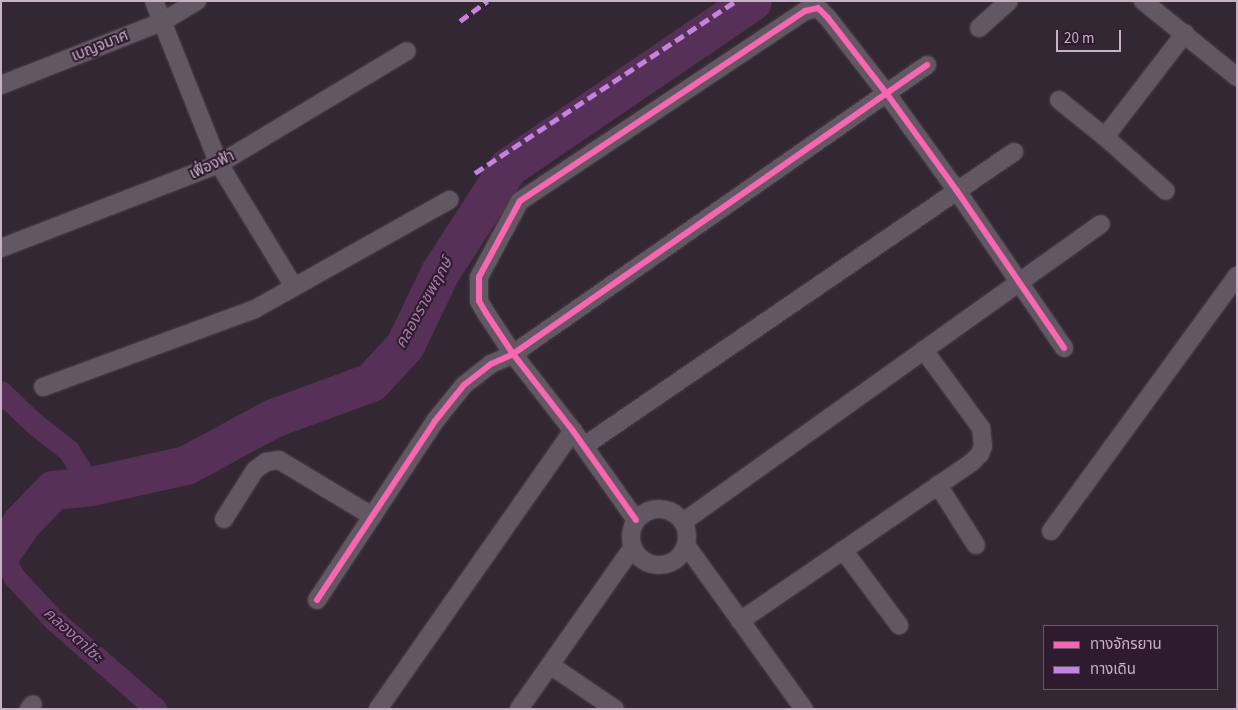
<!DOCTYPE html>
<meta charset="utf-8">
<style>
body{margin:0}
#map{position:relative;width:1238px;height:710px;overflow:hidden;background:#342734;font-family:"Source Sans 3","Noto Sans Thai",sans-serif}
div>[style]{position:absolute}
[style*='--x']{left:calc(var(--x)*1px);top:calc(var(--y)*1px);width:calc(var(--w)*1px);rotate:calc(var(--a)*1deg)}
.canal>*{height:22px;margin:-11px;padding:0 11px;transform-origin:11px;border-radius:11px;background:#563056}
.river>*{height:39px;margin:-19.5px;padding:0 19.5px;transform-origin:19.5px;border-radius:19.5px;background:#563056}
.roads{filter:drop-shadow(0 0 1px #4d434d) drop-shadow(0 0 1px #4d434d)}
.street>*{height:18px;margin:-9px;padding:0 9px;transform-origin:9px;border-radius:9px;background:#625763}
.street>.ring{margin:-9px;padding:0;box-sizing:content-box;background:none;border:18px solid #625763;border-radius:50%}
.quiet>*{height:5px;margin-top:-2.5px;transform-origin:0;background:repeating-linear-gradient(90deg,#c483df 0 10px,transparent 0 15px)}
.cycleway>*{height:6px;margin:-3px;padding:0 3px;transform-origin:3px;border-radius:3px;background:#f766af}
span{translate:-50% -50%;white-space:nowrap;text-align:center;line-height:1.15;-webkit-text-stroke:4px #2e1b2e;paint-order:stroke}
.street-label{font-size:15px;color:#c6b1c6}
.water-label{font-size:16px;color:#ab7aad;font-style:italic}
.frame{position:absolute;inset:0;border:2px solid #c6b1c6;pointer-events:none}
.legend{position:absolute;left:1043px;top:625px;width:175px;height:65px;box-sizing:border-box;background:#2e1b2e;border:1px solid #6b576b;margin:0;padding:6px 9px;list-style:none;font-size:15px;color:#c6b1c6}
.legend li{display:flex;align-items:center;gap:10px;height:25px}
.legend b{width:25px;border:1px solid #6b576b}
.scale{position:absolute;left:1056px;top:30px;width:65px;height:22px;box-sizing:border-box;border:2px solid #c6b1c6;border-top:0;padding-left:6px;font-size:15px;line-height:18px;white-space:nowrap;color:#c6b1c6;-webkit-text-stroke:4px #2e1b2e;paint-order:stroke}
</style>
<div id="map">
<div class="canal">
<i style="--x:1;--y:392;--w:48;--a:43.3"></i>
<i style="--x:36;--y:425;--w:42;--a:38.2"></i>
<i style="--x:69;--y:451;--w:41;--a:57.8"></i>
<i style="--x:1;--y:552;--w:30;--a:62"></i>
<i style="--x:15;--y:578;--w:59;--a:47.1"></i>
<i style="--x:55;--y:621;--w:134;--a:41.1"></i>
</div>
<div class="river">
<i style="--x:1;--y:552;--w:37;--a:-55"></i>
<i style="--x:22;--y:522;--w:45;--a:-45.9"></i>
<i style="--x:53;--y:490;--w:38;--a:-6"></i>
<i style="--x:91;--y:486;--w:97;--a:-12.5"></i>
<i style="--x:186;--y:465;--w:99;--a:-28.4"></i>
<i style="--x:273;--y:418;--w:104;--a:-20.2"></i>
<i style="--x:371;--y:382;--w:50;--a:-47.4"></i>
<i style="--x:405;--y:345;--w:81;--a:-64.4"></i>
<i style="--x:440;--y:272;--w:125;--a:-57.1"></i>
<i style="--x:508;--y:167;--w:295;--a:-34.2"></i>
</div>
<div class="roads">
<div class="street">
<i style="--x:154;--y:1;--w:175;--a:68.3"></i>
<i style="--x:219;--y:164;--w:144;--a:58.6"></i>
<i style="--x:1143;--y:1;--w:121;--a:39"></i>
<i style="--x:979;--y:28;--w:40;--a:-42"></i>
<i style="--x:1;--y:85;--w:173;--a:-21.4"></i>
<i style="--x:162;--y:22;--w:41;--a:-31"></i>
<i style="--x:1059;--y:100;--w:59;--a:38.8"></i>
<i style="--x:1105;--y:137;--w:131;--a:-52.4"></i>
<i style="--x:1105;--y:137;--w:81;--a:41.5"></i>
<i style="--x:1;--y:248;--w:234;--a:-21.1"></i>
<i style="--x:219;--y:164;--w:219;--a:-31"></i>
<i style="--x:43;--y:387;--w:226;--a:-20.2"></i>
<i style="--x:255;--y:309;--w:223;--a:-29.3"></i>
<i style="--x:584;--y:446;--w:521;--a:-34.36"></i>
<i style="--x:938;--y:485;--w:71;--a:57.7"></i>
<i class="ring" style="left:631px;top:509px;width:38px;height:38px"></i>
<i style="--x:224;--y:519;--w:58;--a:-57.7"></i>
<i style="--x:255;--y:470;--w:14;--a:-36"></i>
<i style="--x:266;--y:462;--w:13;--a:-9"></i>
<i style="--x:279;--y:460;--w:109;--a:31.1"></i>
<i style="--x:636;--y:520;--w:109;--a:-125.3"></i>
<i style="--x:573;--y:431;--w:98;--a:-127.9"></i>
<i style="--x:513;--y:354;--w:49;--a:-123.4"></i>
<i style="--x:486;--y:313;--w:14;--a:-120"></i>
<i style="--x:479;--y:301;--w:24;--a:-90"></i>
<i style="--x:479;--y:277;--w:86;--a:-61.7"></i>
<i style="--x:520;--y:201;--w:343;--a:-33.7"></i>
<i style="--x:805;--y:11;--w:13;--a:-13"></i>
<i style="--x:818;--y:8;--w:14;--a:45"></i>
<i style="--x:828;--y:18;--w:96;--a:52.2"></i>
<i style="--x:887;--y:94;--w:120;--a:54.2"></i>
<i style="--x:957;--y:191;--w:190;--a:55.7"></i>
<i style="--x:683;--y:522;--w:513;--a:-35.49"></i>
<i style="--x:1051;--y:531;--w:316;--a:-53.9"></i>
<i style="--x:686;--y:545;--w:202;--a:54.3"></i>
<i style="--x:843;--y:550;--w:94;--a:53.3"></i>
<i style="--x:317;--y:600;--w:214;--a:-56.6"></i>
<i style="--x:435;--y:421;--w:46;--a:-51.1"></i>
<i style="--x:464;--y:385;--w:34;--a:-38"></i>
<i style="--x:491;--y:364;--w:24;--a:-24"></i>
<i style="--x:513;--y:354;--w:505;--a:-34.92"></i>
<i style="--x:740;--y:621;--w:280;--a:-34.4"></i>
<i style="--x:971;--y:463;--w:13;--a:-45"></i>
<i style="--x:980;--y:454;--w:9;--a:-69"></i>
<i style="--x:983;--y:446;--w:18;--a:-96"></i>
<i style="--x:981;--y:428;--w:97;--a:-126.2"></i>
<i style="--x:550;--y:665;--w:78;--a:34.1"></i>
<i style="--x:29;--y:709;--w:6;--a:-51"></i>
<i style="--x:378;--y:709;--w:340;--a:-55"></i>
<i style="--x:519;--y:709;--w:197;--a:-54.9"></i>
</div>
</div>
<div class="quiet">
<i style="--x:460;--y:21;--w:34;--a:-36"></i>
<i style="--x:475;--y:173;--w:313;--a:-33.4"></i>
</div>
<div class="cycleway">
<i style="--x:636;--y:520;--w:109;--a:-125.3"></i>
<i style="--x:573;--y:431;--w:98;--a:-127.9"></i>
<i style="--x:513;--y:354;--w:49;--a:-123.4"></i>
<i style="--x:486;--y:313;--w:14;--a:-120"></i>
<i style="--x:479;--y:301;--w:24;--a:-90"></i>
<i style="--x:479;--y:277;--w:86;--a:-61.7"></i>
<i style="--x:520;--y:201;--w:343;--a:-33.7"></i>
<i style="--x:805;--y:11;--w:13;--a:-13"></i>
<i style="--x:818;--y:8;--w:14;--a:45"></i>
<i style="--x:828;--y:18;--w:96;--a:52.2"></i>
<i style="--x:887;--y:94;--w:120;--a:54.2"></i>
<i style="--x:957;--y:191;--w:190;--a:55.7"></i>
<i style="--x:317;--y:600;--w:214;--a:-56.6"></i>
<i style="--x:435;--y:421;--w:46;--a:-51.1"></i>
<i style="--x:464;--y:385;--w:34;--a:-38"></i>
<i style="--x:491;--y:364;--w:24;--a:-24"></i>
<i style="--x:513;--y:354;--w:505;--a:-34.92"></i>
</div>
<div class="street-label">
<span style="left:100px;top:46px;rotate:-22deg">เบญจมาศ</span>
<span style="left:212px;top:165px;rotate:-25deg">เฟื่องฟ้า</span>
</div>
<div class="water-label">
<span style="left:424px;top:303px;rotate:-61deg">คลองราชพฤกษ์</span>
<span style="left:73px;top:635px;rotate:42deg">คลองตาโซะ</span>
</div>
<div class="frame"></div>
<ul class="legend">
<li><b style="height:6px;background:#f766af"></b>ทางจักรยาน</li>
<li><b style="height:6px;background:#c483df"></b>ทางเดิน</li>
</ul>
<div class="scale">20 m</div>
</div>
